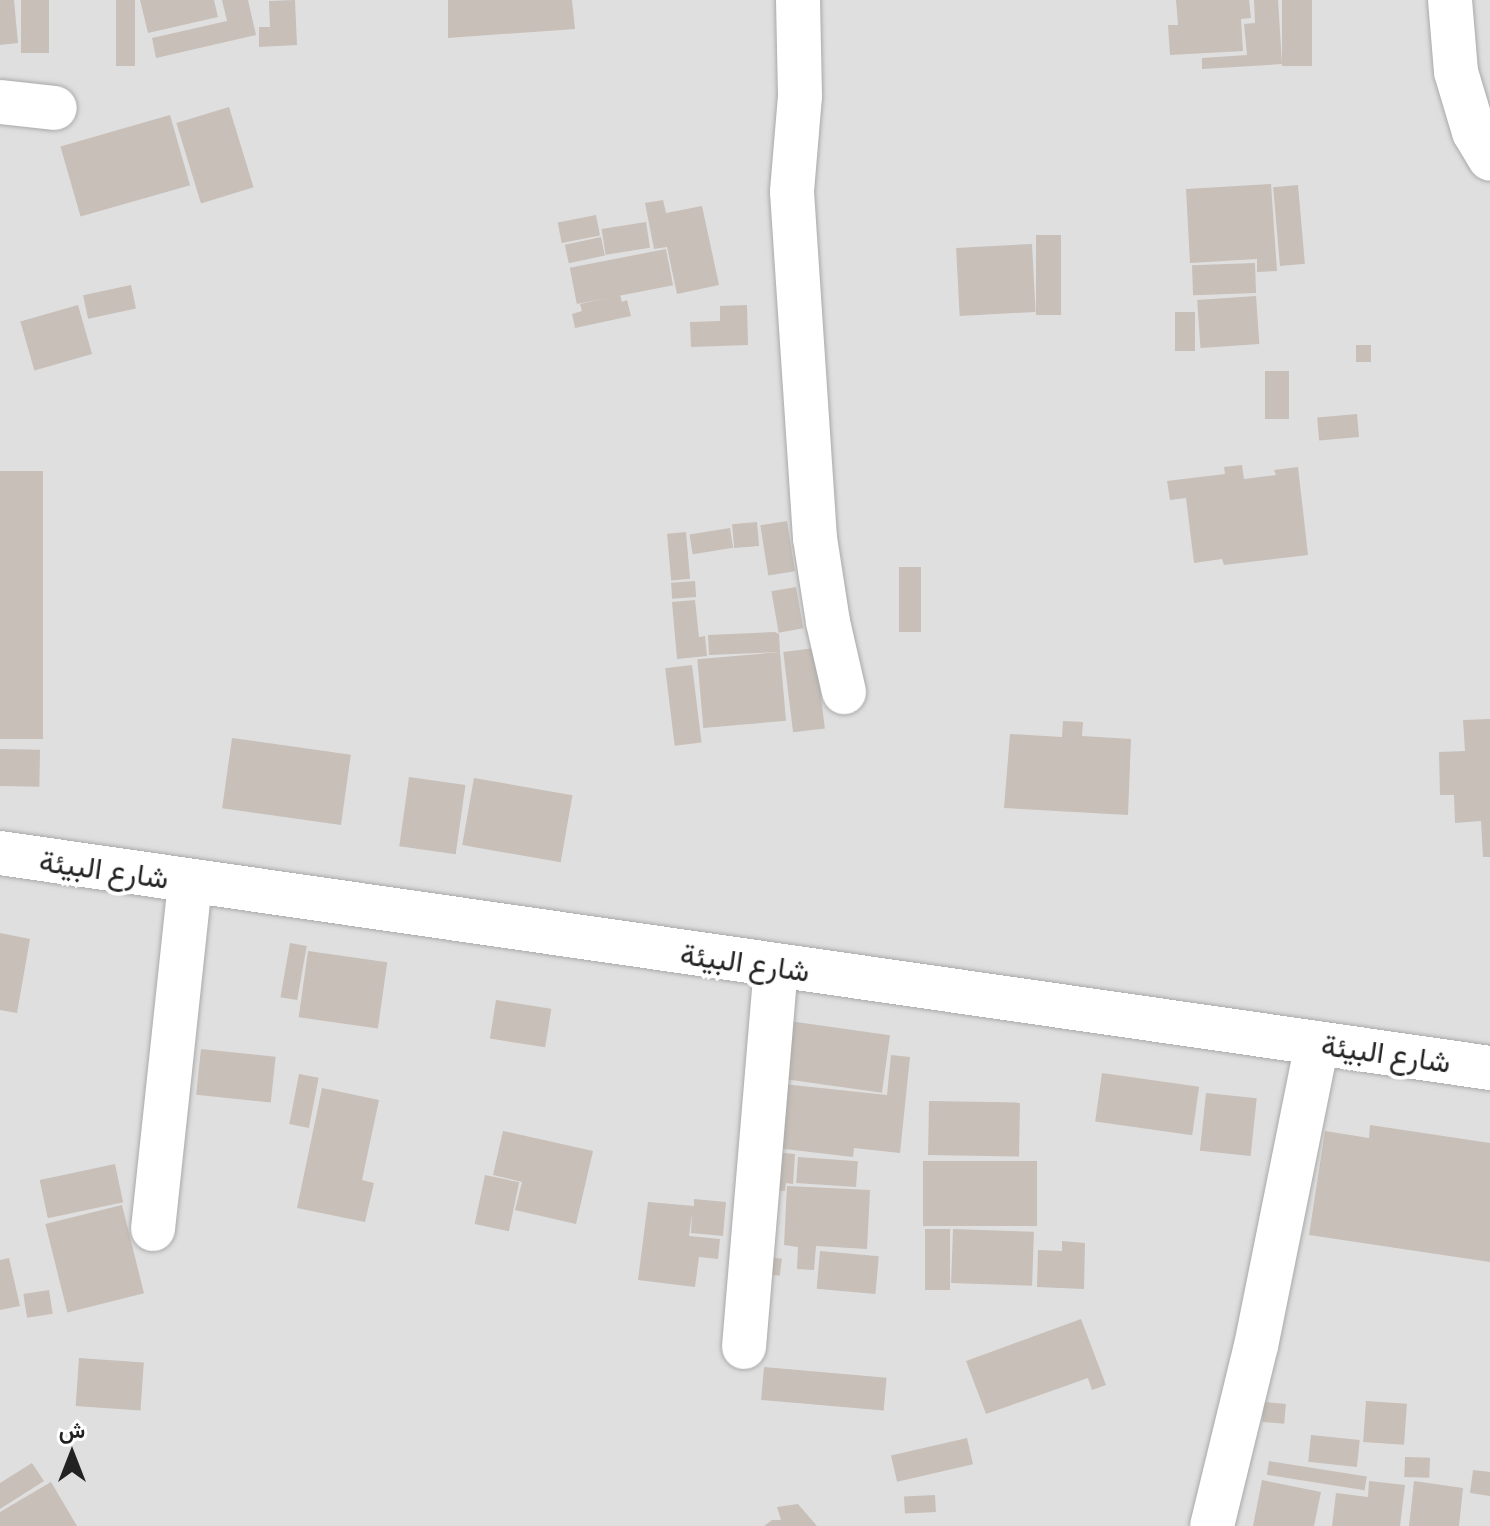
<!DOCTYPE html>
<meta charset="utf-8">
<style>
body{margin:0}
#map{position:relative;width:1490px;height:1526px;overflow:hidden;background:#f2efe9;font-family:"Titillium Web",Vazirmatn,sans-serif}
div>[style]{position:absolute}
[style*='--x']{left:calc(var(--x)*1px);top:calc(var(--y)*1px);width:calc(var(--w)*1px);rotate:calc(var(--a)*1deg)}
.residential>*{inset:0;background:#e0dfdf;transform-origin:0 0}
.building>*{inset:0;background:#c7bfb8;transform-origin:0 0}
.roads{filter:drop-shadow(0 0 2px #a9a9a9) drop-shadow(0 0 2px #a9a9a9)}
.minor>*{height:44px;margin:-22px;padding:0 22px;transform-origin:22px;border-radius:22px;background:#fff}
.tertiary>*{height:44px;margin:-22px;padding:0 22px;transform-origin:22px;border-radius:22px;background:#fff}
span{translate:-50% -50%;white-space:nowrap;text-align:center;line-height:1.15;-webkit-text-stroke:8px #fff;paint-order:stroke}
.street-label{font-size:30px;color:#222}
.north{position:absolute;left:32px;top:1414px;width:80px;height:80px;-webkit-text-stroke:6px #fff;paint-order:stroke;rotate:0deg;font-size:22px;font-weight:700;line-height:32px;text-align:center;color:#222}
.north::after{content:'';display:block;margin:auto;width:28px;height:36px;background:#222;clip-path:polygon(50% 0,100% 100%,50% 72%,0 100%)}
</style>
<div id="map">
<div class="residential">
<i style="left:0;top:0;width:1490px;height:1526px"></i>
</div>
<div class="building">
<i style="clip-path:polygon(0 0,14px 0,18px 43px,0 45px)"></i>
<i style="left:21px;top:0;width:28px;height:53px"></i>
<i style="left:116px;top:0;width:19px;height:66px"></i>
<i style="clip-path:polygon(140px 0,214px 0,218px 17px,148px 33px)"></i>
<i style="clip-path:polygon(222px 0,248px 0,256px 35px,156px 58px,152px 38px,227px 21px)"></i>
<i style="clip-path:polygon(295px 0,297px 45px,259px 47px,259px 27px,270px 27px,269px 1px)"></i>
<i style="clip-path:polygon(448px 0,572px 0,575px 29px,448px 38px)"></i>
<i style="clip-path:polygon(1176px 0,1249px 0,1251px 18px,1241px 19px,1243px 51px,1170px 55px,1168px 25px,1178px 25px)"></i>
<i style="clip-path:polygon(1254px 0,1278px 0,1282px 64px,1202px 69px,1202px 58px,1247px 55px,1244px 24px,1255px 23px)"></i>
<i style="left:1282px;top:0;width:30px;height:66px"></i>
<i style="left:229px;top:107px;width:84px;height:55px;rotate:73deg"></i>
<i style="left:170px;top:115px;width:73px;height:114px;rotate:74deg"></i>
<i style="clip-path:polygon(1271px 184px,1277px 271px,1257px 272px,1257px 259px,1190px 263px,1186px 189px)"></i>
<i style="left:1298px;top:185px;width:79px;height:25px;rotate:85deg"></i>
<i style="clip-path:polygon(663px 200px,666px 213px,702px 206px,719px 285px,677px 294px,667px 247px,654px 249px,645px 203px)"></i>
<i style="left:596px;top:215px;width:21px;height:39px;rotate:79deg"></i>
<i style="left:646px;top:222px;width:26px;height:45px;rotate:81deg"></i>
<i style="left:1036px;top:235px;width:25px;height:80px"></i>
<i style="left:601px;top:237px;width:19px;height:37px;rotate:78deg"></i>
<i style="left:1032px;top:244px;width:68px;height:76px;rotate:87deg"></i>
<i style="left:666px;top:249px;width:37px;height:98px;rotate:79deg"></i>
<i style="left:1255px;top:263px;width:30px;height:63px;rotate:88deg"></i>
<i style="left:131px;top:285px;width:24px;height:49px;rotate:78deg"></i>
<i style="clip-path:polygon(620px 295px,622px 302px,627px 300px,631px 316px,575px 328px,572px 314px,582px 311px,580px 304px)"></i>
<i style="left:1256px;top:296px;width:48px;height:59px;rotate:86deg"></i>
<i style="left:78px;top:305px;width:51px;height:60px;rotate:74deg"></i>
<i style="clip-path:polygon(747px 305px,748px 345px,691px 347px,690px 322px,720px 321px,720px 306px)"></i>
<i style="left:1175px;top:312px;width:20px;height:39px"></i>
<i style="left:1356px;top:345px;width:15px;height:17px"></i>
<i style="left:1265px;top:371px;width:24px;height:48px"></i>
<i style="left:1357px;top:414px;width:23px;height:40px;rotate:85deg"></i>
<i style="clip-path:polygon(1242px 465px,1244px 479px,1276px 475px,1274px 470px,1298px 467px,1308px 555px,1224px 565px,1222px 559px,1194px 563px,1186px 498px,1170px 500px,1167px 481px,1225px 474px,1224px 467px)"></i>
<i style="left:0;top:471px;width:43px;height:268px"></i>
<i style="left:787px;top:521px;width:51px;height:27px;rotate:81deg"></i>
<i style="left:757px;top:522px;width:24px;height:25px;rotate:85deg"></i>
<i style="left:730px;top:528px;width:20px;height:41px;rotate:81deg"></i>
<i style="left:686px;top:532px;width:47px;height:19px;rotate:85deg"></i>
<i style="left:899px;top:567px;width:22px;height:65px"></i>
<i style="left:695px;top:581px;width:16px;height:24px;rotate:86deg"></i>
<i style="left:796px;top:587px;width:42px;height:25px;rotate:80deg"></i>
<i style="clip-path:polygon(695px 600px,699px 637px,705px 636px,707px 656px,677px 659px,672px 602px)"></i>
<i style="clip-path:polygon(775px 632px,779px 634px,780px 652px,709px 655px,708px 635px)"></i>
<i style="left:815px;top:648px;width:81px;height:32px;rotate:83deg"></i>
<i style="left:780px;top:652px;width:69px;height:83px;rotate:85deg"></i>
<i style="left:692px;top:665px;width:78px;height:27px;rotate:83deg"></i>
<i style="clip-path:polygon(1490px 719px,1490px 857px,1483px 857px,1481px 821px,1455px 823px,1454px 795px,1440px 795px,1439px 752px,1465px 751px,1463px 720px)"></i>
<i style="clip-path:polygon(1063px 721px,1083px 722px,1082px 736px,1131px 739px,1128px 815px,1004px 808px,1010px 734px,1062px 737px)"></i>
<i style="left:232px;top:738px;width:120px;height:71px;rotate:8deg"></i>
<i style="left:0;top:749px;width:40px;height:37px;rotate:1deg"></i>
<i style="left:409px;top:777px;width:57px;height:70px;rotate:8deg"></i>
<i style="left:474px;top:778px;width:100px;height:68px;rotate:10deg"></i>
<i style="clip-path:polygon(0 933px,30px 939px,17px 1013px,0 1010px)"></i>
<i style="left:290px;top:943px;width:17px;height:55px;rotate:10deg"></i>
<i style="left:308px;top:951px;width:80px;height:67px;rotate:8deg"></i>
<i style="left:496px;top:1000px;width:56px;height:39px;rotate:9deg"></i>
<i style="left:789px;top:1021px;width:102px;height:58px;rotate:8deg"></i>
<i style="left:201px;top:1049px;width:75px;height:46px;rotate:6deg"></i>
<i style="clip-path:polygon(891px 1055px,910px 1057px,900px 1153px,854px 1148px,853px 1157px,776px 1148px,783px 1084px,887px 1095px)"></i>
<i style="left:1102px;top:1073px;width:98px;height:49px;rotate:8deg"></i>
<i style="left:299px;top:1074px;width:20px;height:51px;rotate:11deg"></i>
<i style="clip-path:polygon(322px 1088px,379px 1100px,362px 1180px,374px 1183px,365px 1222px,297px 1208px)"></i>
<i style="left:1206px;top:1093px;width:51px;height:58px;rotate:6deg"></i>
<i style="left:929px;top:1101px;width:91px;height:54px;rotate:1deg"></i>
<i style="clip-path:polygon(1370px 1125px,1490px 1143px,1490px 1262px,1309px 1235px,1325px 1131px,1369px 1138px)"></i>
<i style="clip-path:polygon(503px 1131px,593px 1151px,576px 1224px,515px 1210px,522px 1182px,493px 1175px)"></i>
<i style="clip-path:polygon(773px 1152px,795px 1154px,793px 1184px,786px 1183px,785px 1191px,771px 1190px)"></i>
<i style="left:798px;top:1157px;width:60px;height:26px;rotate:4deg"></i>
<i style="left:923px;top:1161px;width:114px;height:65px"></i>
<i style="left:115px;top:1164px;width:39px;height:77px;rotate:78deg"></i>
<i style="left:485px;top:1175px;width:35px;height:50px;rotate:12deg"></i>
<i style="clip-path:polygon(787px 1186px,870px 1190px,867px 1249px,816px 1246px,814px 1270px,797px 1269px,798px 1247px,784px 1245px)"></i>
<i style="clip-path:polygon(694px 1199px,726px 1202px,723px 1236px,691px 1233px,692px 1213px,689px 1236px,720px 1239px,718px 1259px,699px 1257px,695px 1287px,638px 1280px,648px 1202px,694px 1206px)"></i>
<i style="left:122px;top:1205px;width:91px;height:79px;rotate:76deg"></i>
<i style="left:925px;top:1229px;width:25px;height:61px"></i>
<i style="left:953px;top:1229px;width:81px;height:54px;rotate:2deg"></i>
<i style="clip-path:polygon(1062px 1241px,1085px 1243px,1084px 1289px,1037px 1287px,1038px 1250px,1062px 1251px)"></i>
<i style="left:820px;top:1251px;width:59px;height:38px;rotate:5deg"></i>
<i style="left:759px;top:1256px;width:23px;height:17px;rotate:7deg"></i>
<i style="clip-path:polygon(9px 1258px,20px 1306px,0 1310px,0 1260px)"></i>
<i style="left:49px;top:1290px;width:24px;height:26px;rotate:81deg"></i>
<i style="clip-path:polygon(1081px 1319px,1106px 1385px,1092px 1390px,1088px 1378px,986px 1414px,966px 1361px)"></i>
<i style="left:79px;top:1358px;width:65px;height:48px;rotate:4deg"></i>
<i style="left:764px;top:1367px;width:123px;height:33px;rotate:5deg"></i>
<i style="left:1366px;top:1401px;width:41px;height:41px;rotate:4deg"></i>
<i style="left:1264px;top:1402px;width:22px;height:20px;rotate:5deg"></i>
<i style="left:1311px;top:1435px;width:49px;height:27px;rotate:6deg"></i>
<i style="left:967px;top:1438px;width:27px;height:78px;rotate:77deg"></i>
<i style="left:1405px;top:1457px;width:25px;height:20px;rotate:2deg"></i>
<i style="left:1269px;top:1461px;width:99px;height:14px;rotate:9deg"></i>
<i style="clip-path:polygon(32px 1463px,44px 1481px,0 1509px,0 1483px)"></i>
<i style="clip-path:polygon(1473px 1470px,1490px 1472px,1490px 1496px,1470px 1493px)"></i>
<i style="clip-path:polygon(1262px 1480px,1321px 1492px,1314px 1526px,1253px 1526px)"></i>
<i style="clip-path:polygon(1369px 1481px,1405px 1485px,1400px 1526px,1332px 1526px,1336px 1493px,1368px 1497px)"></i>
<i style="clip-path:polygon(1414px 1481px,1463px 1488px,1459px 1526px,1409px 1526px)"></i>
<i style="clip-path:polygon(51px 1482px,77px 1526px,0 1526px,0 1512px)"></i>
<i style="left:935px;top:1495px;width:17px;height:31px;rotate:87deg"></i>
<i style="clip-path:polygon(798px 1504px,817px 1526px,764px 1526px,772px 1520px,781px 1520px,777px 1507px)"></i>
</div>
<div class="roads">
<div class="minor">
<i style="--x:798;--y:0;--w:96;--a:88.8"></i>
<i style="--x:800;--y:96;--w:96;--a:94.8"></i>
<i style="--x:792;--y:192;--w:347;--a:86.2"></i>
<i style="--x:815;--y:538;--w:85;--a:81.2"></i>
<i style="--x:828;--y:622;--w:72;--a:77.1"></i>
<i style="--x:1450;--y:0;--w:72;--a:85.2"></i>
<i style="--x:1456;--y:72;--w:63;--a:73.3"></i>
<i style="--x:1474;--y:132;--w:31;--a:59"></i>
<i style="--x:0;--y:102;--w:55;--a:6.2"></i>
<i style="--x:153;--y:1229;--w:349;--a:-83.9"></i>
<i style="--x:744;--y:1347;--w:382;--a:-85.2"></i>
<i style="--x:1212;--y:1526;--w:185;--a:-76.3"></i>
<i style="--x:1256;--y:1346;--w:309;--a:-78.6"></i>
</div>
<div class="tertiary">
<i style="--x:0;--y:853;--w:1505;--a:8.21"></i>
</div>
</div>
<div class="street-label">
<span style="left:104px;top:869px;rotate:8deg">شارع البيئة</span>
<span style="left:745px;top:962px;rotate:8deg">شارع البيئة</span>
<span style="left:1386px;top:1053px;rotate:8deg">شارع البيئة</span>
</div>
<div class="north">ش</div>
</div>
